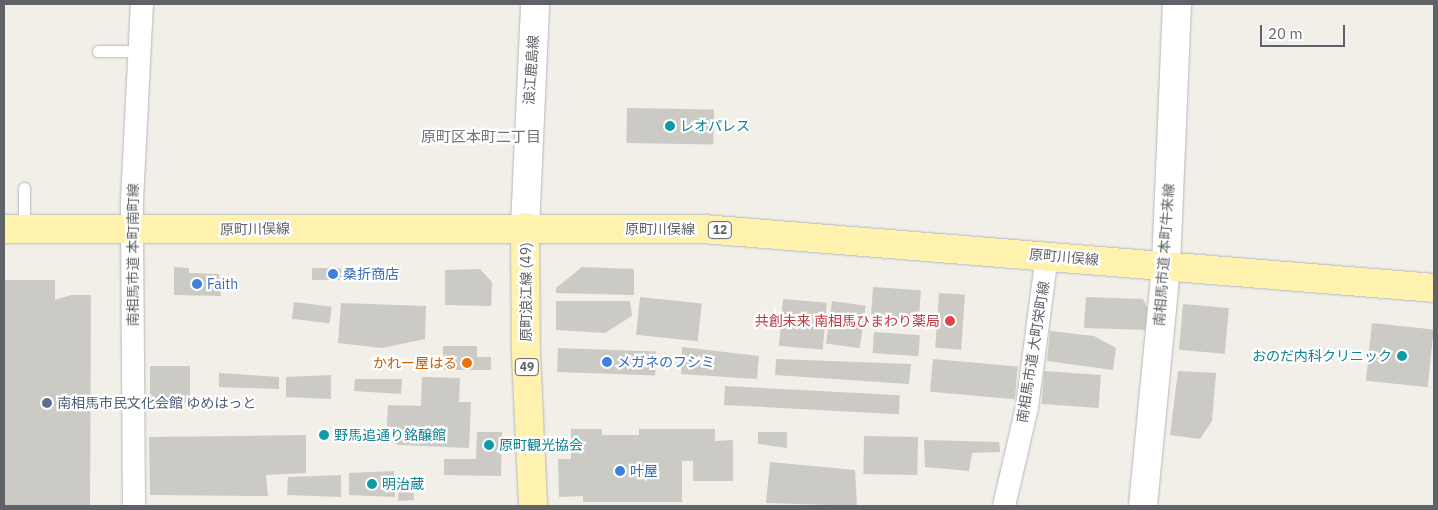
<!DOCTYPE html>
<meta charset="utf-8">
<style>
body{margin:0}
#map{position:relative;width:1438px;height:510px;overflow:hidden;background:#f1efe8;font-family:"IBM Plex Sans","Noto Sans JP",sans-serif}
div>[style]{position:absolute}
[style*='--x']{left:calc(var(--x)*1px);top:calc(var(--y)*1px);width:calc(var(--w)*1px);rotate:calc(var(--a)*1deg)}
.building>*{inset:0;background:#cccac5;transform-origin:0 0}
.roads{filter:drop-shadow(0 0 1px #b5b8bc) drop-shadow(0 0 1px #b5b8bc)}
.service>*{height:11px;margin:-5.5px;padding:0 5.5px;transform-origin:5.5px;border-radius:5.5px;background:#fff}
.minor>*{height:22px;margin:-11px;padding:0 11px;transform-origin:11px;border-radius:11px;background:#fff}
.tertiary>*{height:28px;margin:-14px;padding:0 14px;transform-origin:14px;border-radius:14px;background:#fff}
.secondary>*{height:28px;margin:-14px;padding:0 14px;transform-origin:14px;border-radius:14px;background:#fff}
.primary>*{height:28px;margin:-14px;padding:0 14px;transform-origin:14px;border-radius:14px;background:#fff2af}
.dots>*{width:14px;height:14px;translate:-50% -50%;box-sizing:border-box;border:2px solid #fff;border-radius:50%}
span{translate:-50% -50%;white-space:nowrap;text-align:center;line-height:1.15;-webkit-text-stroke:4.5px #fff;paint-order:stroke}
.shield-label span{padding:1px 4px;background:#fff;border:1px solid;border-radius:4px;-webkit-text-stroke-width:0}
.shield-label{font-size:12px;color:#5f6368;font-weight:700}
.street-label{font-size:14px;color:#5f6368}
.culture-label{font-size:14px;color:#0d838f}
.left{translate:0 -50%;text-align:left}
.right{translate:-100% -50%;text-align:right}
.shop-label{font-size:14px;color:#366cbe}
.health-label{font-size:14px;color:#be3a42}
.food-label{font-size:14px;color:#c56008}
.service-label{font-size:14px;color:#4e5e75}
.neighbourhood-label{font-size:15px;color:#70757a}
.frame{position:absolute;inset:0;border:5px solid #5f6368;pointer-events:none}
.scale{position:absolute;left:1260px;top:25px;width:85px;height:22px;box-sizing:border-box;border:2px solid #5f6368;border-top:0;padding-left:6px;font-size:15px;line-height:18px;white-space:nowrap;color:#5f6368;-webkit-text-stroke:4px #fff;paint-order:stroke}
</style>
<div id="map">
<div class="building">
<i style="left:627px;top:108px;width:87px;height:35px;rotate:1deg"></i>
<i style="clip-path:polygon(174px 267px,189px 268px,189px 273px,219px 274px,221px 296px,174px 295px)"></i>
<i style="clip-path:polygon(582px 267px,634px 269px,634px 295px,556px 293px,556px 288px)"></i>
<i style="left:312px;top:268px;width:41px;height:12px"></i>
<i style="clip-path:polygon(480px 269px,492px 282px,491px 306px,445px 305px,445px 270px)"></i>
<i style="clip-path:polygon(4px 280px,55px 280px,55px 300px,71px 295px,91px 295px,90px 506px,4px 506px)"></i>
<i style="left:873px;top:287px;width:48px;height:36px;rotate:4deg"></i>
<i style="left:939px;top:293px;width:26px;height:55px;rotate:4deg"></i>
<i style="left:640px;top:297px;width:62px;height:38px;rotate:6deg"></i>
<i style="clip-path:polygon(1086px 297px,1143px 299px,1149px 311px,1149px 330px,1084px 328px)"></i>
<i style="left:783px;top:299px;width:44px;height:47px;rotate:5deg"></i>
<i style="clip-path:polygon(556px 301px,630px 301px,632px 316px,605px 333px,556px 330px)"></i>
<i style="left:832px;top:301px;width:34px;height:43px;rotate:8deg"></i>
<i style="left:294px;top:302px;width:38px;height:17px;rotate:7deg"></i>
<i style="clip-path:polygon(341px 303px,426px 306px,425px 339px,382px 348px,338px 343px)"></i>
<i style="left:1183px;top:304px;width:46px;height:46px;rotate:5deg"></i>
<i style="left:1372px;top:323px;width:62px;height:58px;rotate:6deg"></i>
<i style="clip-path:polygon(1050px 331px,1094px 336px,1116px 348px,1113px 370px,1047px 361px)"></i>
<i style="left:874px;top:332px;width:46px;height:21px;rotate:4deg"></i>
<i style="clip-path:polygon(443px 346px,477px 346px,477px 357px,491px 357px,491px 370px,443px 370px)"></i>
<i style="clip-path:polygon(682px 347px,759px 356px,757px 379px,681px 374px)"></i>
<i style="left:558px;top:348px;width:98px;height:24px;rotate:2deg"></i>
<i style="clip-path:polygon(776px 359px,911px 364px,909px 384px,775px 375px)"></i>
<i style="left:933px;top:359px;width:85px;height:33px;rotate:5deg"></i>
<i style="left:190px;top:366px;width:37px;height:40px;rotate:90deg"></i>
<i style="left:1044px;top:371px;width:57px;height:33px;rotate:4deg"></i>
<i style="clip-path:polygon(1178px 371px,1216px 373px,1212px 421px,1200px 439px,1170px 435px)"></i>
<i style="clip-path:polygon(219px 373px,279px 377px,279px 389px,219px 387px)"></i>
<i style="clip-path:polygon(331px 375px,331px 399px,286px 397px,286px 377px)"></i>
<i style="clip-path:polygon(422px 377px,460px 378px,459px 402px,471px 402px,469px 448px,399px 445px,386px 439px,388px 405px,421px 406px)"></i>
<i style="clip-path:polygon(355px 379px,402px 379px,401px 394px,354px 391px)"></i>
<i style="left:725px;top:386px;width:175px;height:19px;rotate:3deg"></i>
<i style="clip-path:polygon(571px 429px,602px 429px,602px 435px,639px 435px,639px 429px,715px 429px,715px 441px,733px 440px,733px 481px,693px 481px,693px 461px,682px 461px,682px 502px,583px 502px,583px 496px,559px 497px,558px 459px,571px 459px)"></i>
<i style="clip-path:polygon(477px 432px,502px 432px,501px 476px,444px 475px,444px 459px,476px 459px)"></i>
<i style="clip-path:polygon(758px 432px,787px 432px,787px 448px,758px 444px)"></i>
<i style="clip-path:polygon(306px 435px,306px 473px,266px 475px,268px 496px,150px 495px,149px 437px)"></i>
<i style="left:864px;top:436px;width:54px;height:38px;rotate:1deg"></i>
<i style="clip-path:polygon(924px 440px,999px 442px,1000px 452px,972px 453px,969px 471px,925px 467px)"></i>
<i style="clip-path:polygon(770px 462px,855px 470px,857px 506px,766px 503px)"></i>
<i style="clip-path:polygon(394px 471px,395px 497px,349px 495px,349px 473px)"></i>
<i style="clip-path:polygon(341px 475px,341px 497px,287px 495px,288px 477px)"></i>
<i style="clip-path:polygon(413px 481px,414px 500px,398px 501px,399px 482px)"></i>
</div>
<div class="roads">
<div class="service">
<i style="--x:98;--y:51;--w:41;--a:0"></i>
<i style="--x:24;--y:188;--w:41;--a:90"></i>
</div>
<div class="minor">
<i style="--x:134;--y:506;--w:306;--a:-90.4"></i>
<i style="--x:132;--y:200;--w:196;--a:-87.1"></i>
<i style="--x:1004;--y:506;--w:102;--a:-76.9"></i>
<i style="--x:1027;--y:407;--w:152;--a:-82.5"></i>
</div>
<div class="tertiary">
<i style="--x:1143;--y:506;--w:241;--a:-84.5"></i>
<i style="--x:1166;--y:266;--w:262;--a:-87.6"></i>
</div>
<div class="secondary">
<i style="--x:525;--y:227;--w:223;--a:-87.4"></i>
</div>
<div class="primary">
<i style="--x:525;--y:227;--w:128;--a:89.6"></i>
<i style="--x:526;--y:355;--w:151;--a:87.3"></i>
<i style="--x:4;--y:229;--w:699;--a:0"></i>
<i style="--x:703;--y:229;--w:733;--a:4.61"></i>
</div>
</div>
<div class="dots">
<i style="left:670px;top:126px;background:#0f9aa8"></i>
<i style="left:333px;top:274px;background:#3f7fe0"></i>
<i style="left:197px;top:284px;background:#3f7fe0"></i>
<i style="left:950px;top:321px;background:#e0444e"></i>
<i style="left:1402px;top:356px;background:#0f9aa8"></i>
<i style="left:607px;top:362px;background:#3f7fe0"></i>
<i style="left:467px;top:363px;background:#e8710a"></i>
<i style="left:47px;top:403px;background:#5c6f8a"></i>
<i style="left:324px;top:435px;background:#0f9aa8"></i>
<i style="left:489px;top:445px;background:#0f9aa8"></i>
<i style="left:620px;top:471px;background:#3f7fe0"></i>
<i style="left:372px;top:484px;background:#0f9aa8"></i>
</div>
<div class="shield-label">
<span style="left:720px;top:230px">12</span>
<span style="left:527px;top:367px">49</span>
</div>
<div class="street-label">
<span style="left:531px;top:70px;rotate:-86deg">浪江鹿島線</span>
<span style="left:255px;top:229px;rotate:-1deg">原町川俣線</span>
<span style="left:660px;top:229px">原町川俣線</span>
<span style="left:133px;top:255px;rotate:-90deg">南相馬市道 本町南町線</span>
<span style="left:1164px;top:255px;rotate:-86deg">南相馬市道 本町牛来線</span>
<span style="left:1064px;top:257px;rotate:5deg">原町川俣線</span>
<span style="left:526px;top:292px;rotate:-90deg">原町浪江線 (49)</span>
<span style="left:1033px;top:352px;rotate:-81deg">南相馬市道 大町栄町線</span>
</div>
<div class="culture-label">
<span class="left" style="left:680px;top:126px">レオパレス</span>
<span class="right" style="left:1392px;top:356px">おのだ内科クリニック</span>
<span class="left" style="left:334px;top:435px">野馬追通り銘醸館</span>
<span class="left" style="left:499px;top:445px">原町観光協会</span>
<span class="left" style="left:382px;top:484px">明治蔵</span>
</div>
<div class="shop-label">
<span class="left" style="left:343px;top:274px">桑折商店</span>
<span class="left" style="left:207px;top:284px">Faith</span>
<span class="left" style="left:617px;top:362px">メガネのフシミ</span>
<span class="left" style="left:630px;top:471px">叶屋</span>
</div>
<div class="health-label">
<span class="right" style="left:940px;top:321px">共創未来 南相馬ひまわり薬局</span>
</div>
<div class="food-label">
<span class="right" style="left:457px;top:363px">かれー屋はる</span>
</div>
<div class="service-label">
<span class="left" style="left:57px;top:403px">南相馬市民文化会館 ゆめはっと</span>
</div>
<div class="neighbourhood-label">
<span style="left:481px;top:137px">原町区本町二丁目</span>
</div>
<div class="frame"></div>
<div class="scale">20 m</div>
</div>
